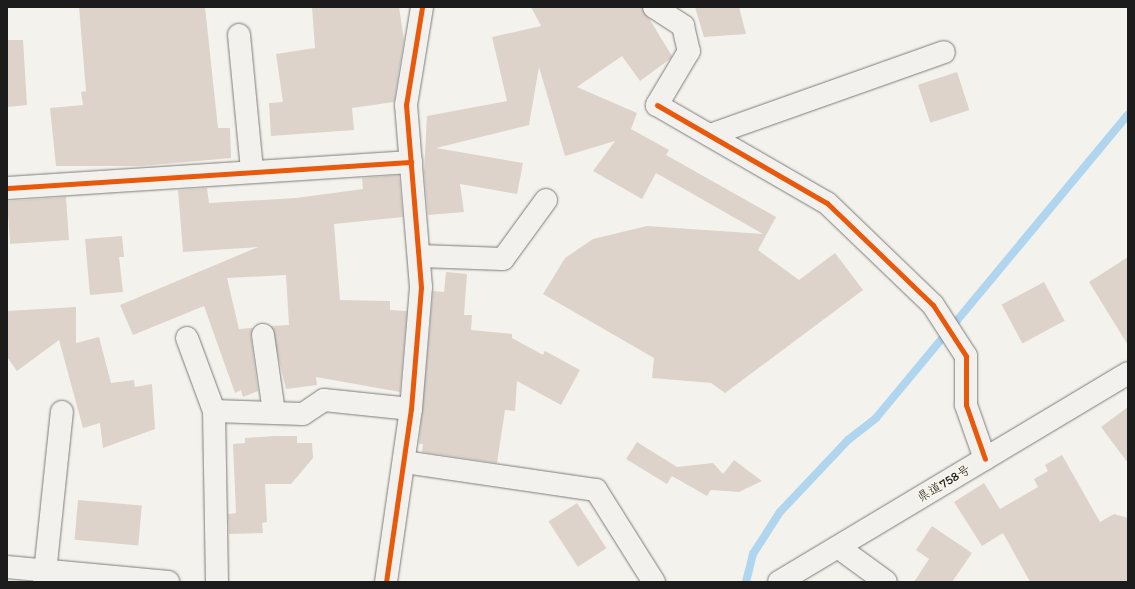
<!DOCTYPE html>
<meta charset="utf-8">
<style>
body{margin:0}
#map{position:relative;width:1135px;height:589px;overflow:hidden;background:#f4f2ec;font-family:Itim,"Klee One",sans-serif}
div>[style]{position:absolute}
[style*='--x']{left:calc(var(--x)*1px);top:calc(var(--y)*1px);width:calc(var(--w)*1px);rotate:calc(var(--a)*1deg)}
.stream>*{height:8px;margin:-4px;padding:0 4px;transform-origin:4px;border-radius:4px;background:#afd5ef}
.building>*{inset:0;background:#ddd3ca;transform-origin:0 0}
.roads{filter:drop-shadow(0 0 1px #7d7c7a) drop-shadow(0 0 1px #7d7c7a)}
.minor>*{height:22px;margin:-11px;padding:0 11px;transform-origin:11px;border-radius:11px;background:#f2f1ed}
.major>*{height:22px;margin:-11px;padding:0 11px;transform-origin:11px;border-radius:11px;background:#f2f1ed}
.cycleway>*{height:5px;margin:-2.5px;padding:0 2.5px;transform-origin:2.5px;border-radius:2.5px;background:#e8590c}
span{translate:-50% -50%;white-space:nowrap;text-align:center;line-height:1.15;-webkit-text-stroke:3.5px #f7f3e8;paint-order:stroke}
.street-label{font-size:13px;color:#1c1c1c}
.frame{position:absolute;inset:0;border:8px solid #1c1c1c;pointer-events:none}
</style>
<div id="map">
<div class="stream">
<i style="--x:746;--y:582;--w:29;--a:-76"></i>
<i style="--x:753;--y:554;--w:50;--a:-57.3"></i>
<i style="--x:780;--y:512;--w:99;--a:-46.6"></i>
<i style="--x:848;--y:440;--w:36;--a:-38"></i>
<i style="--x:876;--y:418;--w:394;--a:-50.3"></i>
</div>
<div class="building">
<i style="clip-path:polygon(79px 7px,205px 7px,218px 128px,230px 128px,231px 158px,141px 166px,56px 166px,50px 108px,83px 105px,81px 92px,86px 91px)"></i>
<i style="clip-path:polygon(312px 7px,399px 7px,404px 40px,394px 102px,352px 108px,354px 130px,271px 136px,269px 103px,283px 102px,276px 54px,315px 48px)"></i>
<i style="clip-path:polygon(531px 7px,642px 7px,672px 56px,670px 59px,640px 81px,622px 56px,577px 87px,637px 113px,631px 129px,669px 150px,666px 155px,776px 217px,758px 250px,799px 280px,835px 253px,863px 290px,725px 393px,711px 383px,652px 378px,654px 358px,543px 294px,565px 258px,593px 239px,647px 226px,763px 234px,656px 173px,642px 199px,593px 171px,615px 141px,565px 156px,539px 67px,529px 125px,436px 148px,523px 163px,517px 194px,460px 184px,464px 212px,428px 215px,424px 172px,427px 116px,507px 101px,492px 37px,541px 26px)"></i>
<i style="clip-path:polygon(695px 7px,739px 7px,746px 34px,704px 37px)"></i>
<i style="clip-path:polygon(7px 40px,23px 40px,27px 105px,7px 107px)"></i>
<i style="left:957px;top:72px;width:40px;height:41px;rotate:72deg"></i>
<i style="clip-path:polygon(399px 175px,403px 217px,334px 224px,340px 300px,390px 301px,390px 310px,407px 311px,400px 392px,316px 377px,317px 385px,286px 389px,271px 326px,289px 325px,286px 275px,227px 278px,239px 329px,253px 328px,251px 337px,258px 391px,243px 397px,241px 390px,235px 393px,204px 306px,133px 335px,120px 305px,258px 247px,183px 252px,178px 190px,207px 188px,209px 203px,296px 198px,363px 189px,362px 178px)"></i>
<i style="left:66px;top:197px;width:43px;height:59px;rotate:86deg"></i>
<i style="clip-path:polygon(122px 236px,124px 257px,119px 257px,123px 292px,90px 295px,85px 239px)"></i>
<i style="clip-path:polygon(1128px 257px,1128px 345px,1089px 282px)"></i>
<i style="clip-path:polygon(446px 272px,467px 274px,464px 315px,472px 315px,471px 330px,512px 334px,512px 338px,543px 355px,545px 351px,580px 370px,561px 405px,517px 381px,515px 411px,505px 410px,497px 463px,422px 452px,423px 444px,419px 444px,433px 291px,444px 292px)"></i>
<i style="left:1044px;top:282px;width:44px;height:48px;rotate:62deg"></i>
<i style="clip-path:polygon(76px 307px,76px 343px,99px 337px,111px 383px,134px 380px,135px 387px,152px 384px,155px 429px,103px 448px,100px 423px,83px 428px,59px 340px,17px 371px,7px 357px,7px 311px)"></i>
<i style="clip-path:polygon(1128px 407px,1128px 463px,1101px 427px)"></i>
<i style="clip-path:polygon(274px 436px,297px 436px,297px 443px,312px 443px,313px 458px,291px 484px,265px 484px,267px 522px,262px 523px,263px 533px,229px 534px,228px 514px,236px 513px,233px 444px,245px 443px,245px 438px)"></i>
<i style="clip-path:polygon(637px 442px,677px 467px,713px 463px,723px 474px,734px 460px,762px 481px,739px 492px,711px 490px,707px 496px,672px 476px,667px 484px,626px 459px)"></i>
<i style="clip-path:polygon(1062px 455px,1100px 522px,1114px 514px,1128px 518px,1128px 582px,1030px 582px,1003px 533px,982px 546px,954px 502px,984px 483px,1000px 509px,1038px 487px,1034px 479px,1048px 471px,1045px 465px)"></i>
<i style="left:78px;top:500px;width:64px;height:40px;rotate:5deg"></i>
<i style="left:577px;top:503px;width:54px;height:34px;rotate:57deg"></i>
<i style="clip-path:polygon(932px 526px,972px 553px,952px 582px,914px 582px,929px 559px,916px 550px)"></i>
</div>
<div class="roads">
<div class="minor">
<i style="--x:654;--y:7;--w:35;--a:33"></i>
<i style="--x:683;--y:26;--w:26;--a:77"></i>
<i style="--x:689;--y:51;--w:63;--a:120.7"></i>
<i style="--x:657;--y:105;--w:196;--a:30"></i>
<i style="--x:827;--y:203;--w:147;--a:43.9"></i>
<i style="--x:933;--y:305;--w:61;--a:57.1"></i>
<i style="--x:966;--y:356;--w:49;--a:90"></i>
<i style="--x:966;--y:405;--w:57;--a:70.6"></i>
<i style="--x:239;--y:35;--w:137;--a:84.5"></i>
<i style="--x:710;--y:135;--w:248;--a:-19.5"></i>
<i style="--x:7;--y:188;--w:405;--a:-3.7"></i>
<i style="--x:420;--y:256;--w:83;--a:2.1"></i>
<i style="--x:503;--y:259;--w:73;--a:-53.9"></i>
<i style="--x:263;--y:335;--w:78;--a:81.9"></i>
<i style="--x:187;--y:338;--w:78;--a:69.7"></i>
<i style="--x:404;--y:462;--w:194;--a:8.3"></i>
<i style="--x:596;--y:490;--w:109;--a:57.8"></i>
<i style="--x:838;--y:547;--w:59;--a:36.1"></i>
<i style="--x:7;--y:567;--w:162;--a:5.3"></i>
<i style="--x:44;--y:582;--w:171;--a:-84"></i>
<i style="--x:217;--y:582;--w:171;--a:-91"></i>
<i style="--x:214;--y:411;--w:89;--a:1.9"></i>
<i style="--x:303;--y:414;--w:25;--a:-34"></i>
<i style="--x:324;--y:400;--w:87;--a:5.9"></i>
<i style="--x:386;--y:582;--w:175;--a:-81.8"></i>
<i style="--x:411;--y:409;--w:122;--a:-85.3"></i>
<i style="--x:421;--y:287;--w:183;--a:-94.7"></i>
<i style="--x:406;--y:105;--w:99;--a:-80.7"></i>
</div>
<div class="major">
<i style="--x:779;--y:582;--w:407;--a:-30.9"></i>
</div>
</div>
<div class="cycleway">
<i style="--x:657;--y:105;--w:196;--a:30"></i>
<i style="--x:827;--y:203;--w:147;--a:43.9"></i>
<i style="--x:933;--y:305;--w:61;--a:57.1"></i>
<i style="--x:966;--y:356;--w:49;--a:90"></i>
<i style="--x:966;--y:405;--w:57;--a:70.6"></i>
<i style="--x:7;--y:188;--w:405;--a:-3.7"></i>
<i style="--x:386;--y:582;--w:175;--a:-81.8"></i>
<i style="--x:411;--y:409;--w:122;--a:-85.3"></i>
<i style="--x:421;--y:287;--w:183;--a:-94.7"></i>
<i style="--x:406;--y:105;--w:99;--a:-80.7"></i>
</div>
<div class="street-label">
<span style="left:944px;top:484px;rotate:-31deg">県道758号</span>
</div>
<div class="frame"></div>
</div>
